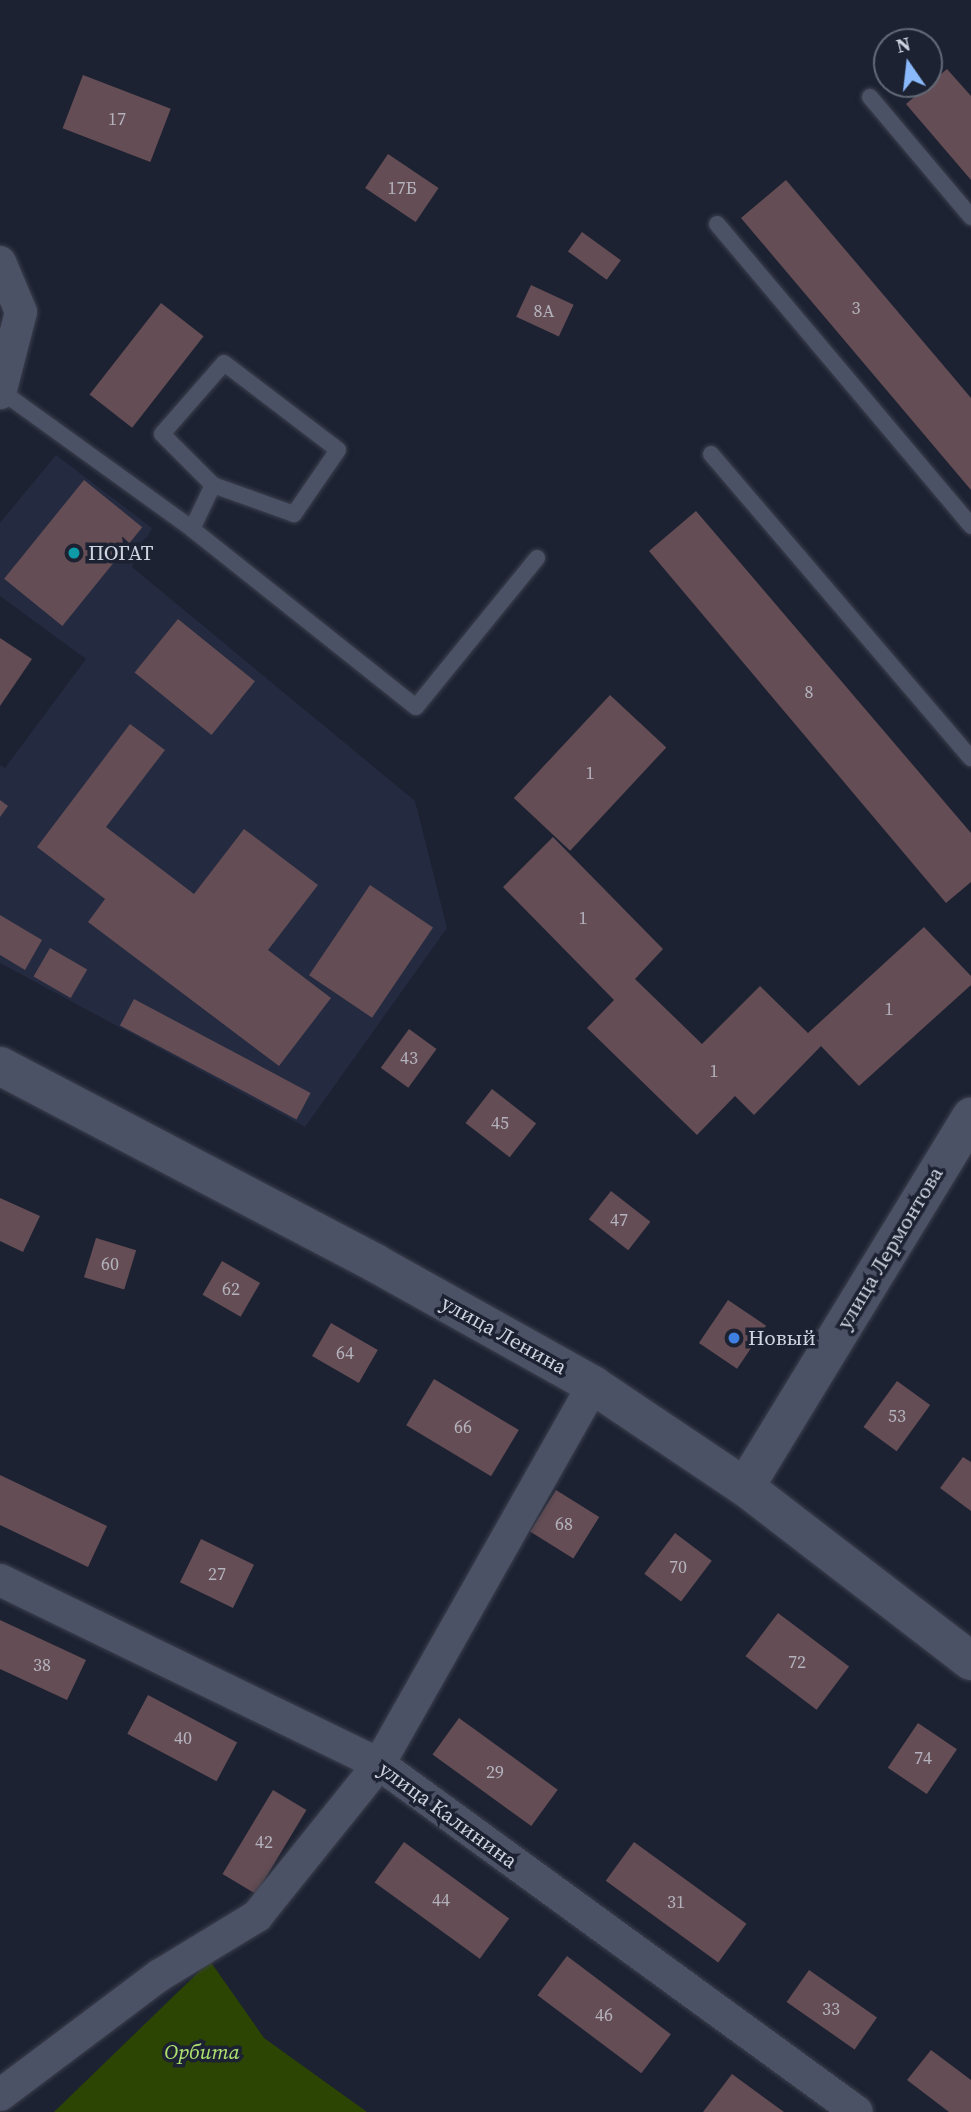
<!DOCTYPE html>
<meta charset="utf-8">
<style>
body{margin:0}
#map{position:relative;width:971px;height:2112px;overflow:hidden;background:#1d2232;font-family:"Source Serif 4",serif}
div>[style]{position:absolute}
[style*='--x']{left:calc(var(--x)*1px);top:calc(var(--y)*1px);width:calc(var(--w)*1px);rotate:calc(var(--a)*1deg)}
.built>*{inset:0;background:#242a40}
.green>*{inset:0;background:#2c4502}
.building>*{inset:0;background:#644d54;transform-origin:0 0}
.roads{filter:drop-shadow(0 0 2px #3c3f4d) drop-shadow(0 0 2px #3c3f4d)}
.lane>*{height:16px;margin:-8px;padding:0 8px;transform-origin:8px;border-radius:8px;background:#4c5265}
.street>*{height:32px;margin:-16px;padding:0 16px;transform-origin:16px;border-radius:16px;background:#4c5265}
.secondary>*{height:38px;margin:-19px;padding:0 19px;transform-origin:19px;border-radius:19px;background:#4c5265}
.dots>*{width:19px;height:19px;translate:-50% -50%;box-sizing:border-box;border:4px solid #1d2232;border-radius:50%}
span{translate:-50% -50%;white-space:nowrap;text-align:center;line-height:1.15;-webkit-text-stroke:7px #1d2232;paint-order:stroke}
.number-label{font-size:18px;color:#b4b2bc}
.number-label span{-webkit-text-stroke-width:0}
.poi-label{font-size:21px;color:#cfd3df}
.left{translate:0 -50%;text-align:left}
.street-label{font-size:21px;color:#cfd3df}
.park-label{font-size:21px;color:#afe371;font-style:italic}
.north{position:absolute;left:873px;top:28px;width:70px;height:70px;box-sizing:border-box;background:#1d2232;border:2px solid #646977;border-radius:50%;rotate:346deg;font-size:19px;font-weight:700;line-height:28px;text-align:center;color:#cfd3df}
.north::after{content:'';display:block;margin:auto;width:24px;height:32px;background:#8bbafc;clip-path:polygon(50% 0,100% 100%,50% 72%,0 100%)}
</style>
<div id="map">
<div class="built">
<i style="clip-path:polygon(56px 455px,152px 528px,132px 567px,415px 801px,447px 928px,305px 1127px,0 963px,0 765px,5px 768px,86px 659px,0 596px,0 523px)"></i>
</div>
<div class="green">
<i style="clip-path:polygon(210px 1961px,264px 2038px,367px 2112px,54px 2112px)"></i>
</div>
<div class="building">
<i style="clip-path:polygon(947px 69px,971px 96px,971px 180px,906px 104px)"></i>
<i style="left:83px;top:75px;width:94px;height:57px;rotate:21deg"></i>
<i style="left:388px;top:154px;width:61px;height:41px;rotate:34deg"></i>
<i style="clip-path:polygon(786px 180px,971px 398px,971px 490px,741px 218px)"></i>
<i style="left:582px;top:232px;width:48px;height:24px;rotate:36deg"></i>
<i style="left:531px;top:285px;width:47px;height:35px;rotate:25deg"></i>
<i style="left:161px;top:303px;width:54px;height:116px;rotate:38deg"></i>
<i style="left:84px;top:480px;width:75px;height:127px;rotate:39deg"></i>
<i style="clip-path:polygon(696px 511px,971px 833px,971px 882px,946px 903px,649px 551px)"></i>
<i style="left:178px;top:619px;width:99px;height:69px;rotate:39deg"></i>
<i style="clip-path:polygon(0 638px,32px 659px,0 706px)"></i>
<i style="left:610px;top:695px;width:77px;height:141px;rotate:43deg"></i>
<i style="clip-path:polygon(130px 724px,165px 750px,106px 827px,194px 894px,244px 829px,318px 885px,268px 950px,331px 998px,279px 1066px,88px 922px,105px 899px,37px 847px)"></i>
<i style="clip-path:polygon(0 800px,8px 806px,0 817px)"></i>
<i style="clip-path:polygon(553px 837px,663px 949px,635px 979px,702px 1044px,760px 986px,808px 1033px,924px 927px,971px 976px,971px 985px,859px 1086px,821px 1046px,754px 1115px,735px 1096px,697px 1135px,587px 1028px,614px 1000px,503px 887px)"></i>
<i style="left:370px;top:885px;width:76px;height:109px;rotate:34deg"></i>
<i style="clip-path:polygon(0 915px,42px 940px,25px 970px,0 955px)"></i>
<i style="left:50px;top:948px;width:43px;height:33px;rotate:30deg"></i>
<i style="left:134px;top:999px;width:200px;height:30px;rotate:28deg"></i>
<i style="left:409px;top:1029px;width:34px;height:48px;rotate:36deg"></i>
<i style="left:492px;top:1089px;width:56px;height:43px;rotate:38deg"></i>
<i style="left:611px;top:1191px;width:50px;height:36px;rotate:38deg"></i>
<i style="clip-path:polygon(0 1198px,40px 1216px,23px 1252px,0 1241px)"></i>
<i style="left:96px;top:1238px;width:42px;height:41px;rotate:17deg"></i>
<i style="left:222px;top:1261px;width:44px;height:39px;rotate:30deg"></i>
<i style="left:728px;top:1300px;width:46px;height:52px;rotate:34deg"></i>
<i style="left:331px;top:1323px;width:54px;height:38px;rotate:30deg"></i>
<i style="left:434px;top:1379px;width:99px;height:54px;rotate:31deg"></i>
<i style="left:897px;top:1381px;width:41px;height:57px;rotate:36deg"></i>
<i style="clip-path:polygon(963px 1457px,971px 1462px,971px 1511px,940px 1488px)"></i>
<i style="clip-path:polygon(0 1475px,107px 1526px,88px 1567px,0 1525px)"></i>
<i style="left:556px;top:1490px;width:51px;height:49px;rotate:32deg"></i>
<i style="left:675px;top:1533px;width:46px;height:51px;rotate:37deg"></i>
<i style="left:201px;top:1539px;width:59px;height:48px;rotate:26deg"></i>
<i style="left:778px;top:1613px;width:89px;height:54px;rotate:37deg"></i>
<i style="clip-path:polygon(0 1620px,86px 1660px,67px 1700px,0 1669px)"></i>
<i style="left:148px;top:1695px;width:101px;height:44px;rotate:28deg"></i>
<i style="left:459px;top:1718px;width:122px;height:45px;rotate:36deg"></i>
<i style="left:918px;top:1723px;width:47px;height:54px;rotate:34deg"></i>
<i style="left:273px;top:1790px;width:39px;height:98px;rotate:31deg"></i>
<i style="left:404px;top:1842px;width:130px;height:50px;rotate:36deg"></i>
<i style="left:634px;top:1842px;width:139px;height:48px;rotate:36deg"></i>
<i style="left:567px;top:1956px;width:130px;height:49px;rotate:37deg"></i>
<i style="left:809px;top:1970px;width:83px;height:39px;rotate:35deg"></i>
<i style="clip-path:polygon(931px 2050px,971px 2080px,971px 2112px,949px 2112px,907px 2080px)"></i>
<i style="clip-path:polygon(732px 2074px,784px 2112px,703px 2112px)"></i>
</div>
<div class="roads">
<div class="lane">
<i style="--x:870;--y:97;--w:157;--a:49.9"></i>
<i style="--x:717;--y:224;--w:395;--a:49.9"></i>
<i style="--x:1;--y:391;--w:236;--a:35.8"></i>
<i style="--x:192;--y:529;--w:49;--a:-64.5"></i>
<i style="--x:213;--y:485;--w:72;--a:-135"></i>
<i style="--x:162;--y:434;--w:94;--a:-48.9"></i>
<i style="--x:224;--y:363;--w:143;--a:37.3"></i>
<i style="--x:338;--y:450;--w:78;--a:124.5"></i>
<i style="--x:294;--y:514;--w:86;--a:-160.3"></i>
<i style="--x:711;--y:454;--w:400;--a:49.5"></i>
<i style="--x:192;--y:529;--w:286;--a:38.5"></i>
<i style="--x:416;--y:707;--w:192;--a:-50.9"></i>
</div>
<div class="street">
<i style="--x:0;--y:262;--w:54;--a:67.2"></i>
<i style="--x:21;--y:312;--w:84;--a:104.5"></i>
<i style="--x:0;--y:1580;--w:421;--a:25.9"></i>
<i style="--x:379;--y:1764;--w:591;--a:36.06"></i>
<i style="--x:0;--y:2095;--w:200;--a:-36.9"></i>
<i style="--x:160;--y:1975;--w:114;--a:-31.3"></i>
<i style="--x:257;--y:1916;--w:195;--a:-51.2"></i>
<i style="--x:379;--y:1764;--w:435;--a:-60.5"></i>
</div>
<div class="secondary">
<i style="--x:0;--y:1066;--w:424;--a:27.7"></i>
<i style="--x:375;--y:1263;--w:250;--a:29.2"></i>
<i style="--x:593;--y:1385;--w:183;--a:33.9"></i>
<i style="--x:745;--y:1487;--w:285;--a:37.6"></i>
<i style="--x:745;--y:1487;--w:434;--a:-58.6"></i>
</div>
</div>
<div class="dots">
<i style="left:74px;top:553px;background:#0f9aa8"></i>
<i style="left:734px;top:1338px;background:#3f7fe0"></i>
</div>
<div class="number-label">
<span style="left:117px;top:119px">17</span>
<span style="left:402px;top:188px">17Б</span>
<span style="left:856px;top:308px">3</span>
<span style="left:544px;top:311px">8А</span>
<span style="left:809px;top:692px">8</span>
<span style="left:590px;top:773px">1</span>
<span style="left:583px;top:918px">1</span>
<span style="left:889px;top:1009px">1</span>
<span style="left:409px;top:1058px">43</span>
<span style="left:714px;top:1071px">1</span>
<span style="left:500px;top:1123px">45</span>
<span style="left:619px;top:1220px">47</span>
<span style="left:110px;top:1264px">60</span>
<span style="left:231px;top:1289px">62</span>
<span style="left:345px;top:1353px">64</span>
<span style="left:897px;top:1416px">53</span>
<span style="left:463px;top:1427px">66</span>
<span style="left:564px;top:1524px">68</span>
<span style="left:678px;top:1567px">70</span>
<span style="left:217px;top:1574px">27</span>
<span style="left:797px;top:1662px">72</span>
<span style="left:42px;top:1665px">38</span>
<span style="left:183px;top:1738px">40</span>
<span style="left:923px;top:1758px">74</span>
<span style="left:495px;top:1772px">29</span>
<span style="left:264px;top:1842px">42</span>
<span style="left:441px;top:1900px">44</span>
<span style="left:676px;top:1902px">31</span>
<span style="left:831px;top:2009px">33</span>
<span style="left:604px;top:2015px">46</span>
</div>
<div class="poi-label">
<span class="left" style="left:88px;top:553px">ПОГАТ</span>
<span class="left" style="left:748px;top:1338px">Новый</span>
</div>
<div class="street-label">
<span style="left:890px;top:1248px;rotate:-59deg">улица Лермонтова</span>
<span style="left:504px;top:1335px;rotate:29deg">улица Ленина</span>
<span style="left:448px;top:1815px;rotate:36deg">улица Калинина</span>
</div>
<div class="park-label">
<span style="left:202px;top:2052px">Орбита</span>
</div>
<div class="north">N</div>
</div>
